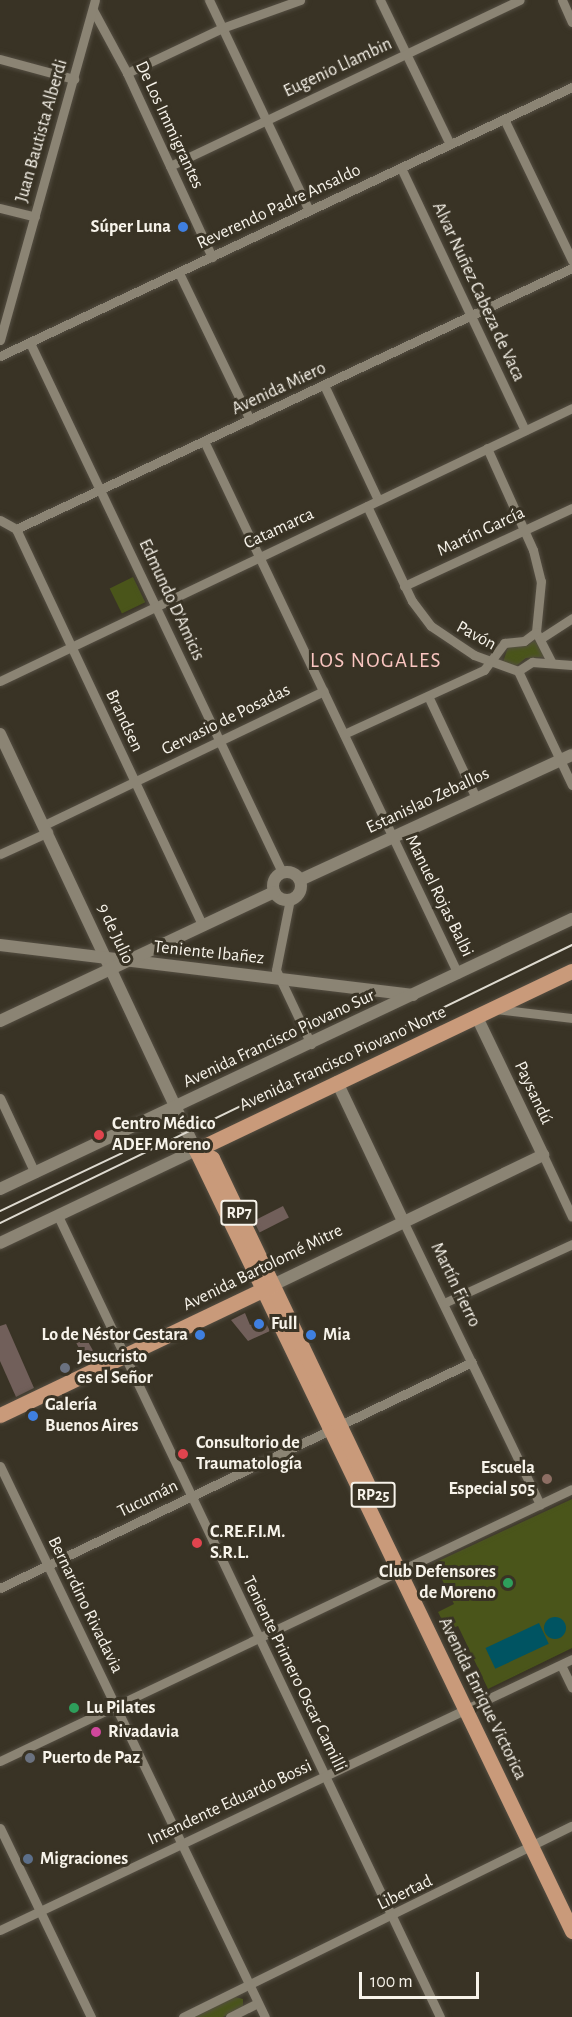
<!DOCTYPE html>
<meta charset="utf-8">
<style>
body{margin:0}
#map{position:relative;width:572px;height:2017px;overflow:hidden;background:#393325;font-family:"Alegreya Sans",sans-serif}
div>[style]{position:absolute}
[style*='--x']{left:calc(var(--x)*1px);top:calc(var(--y)*1px);width:calc(var(--w)*1px);rotate:calc(var(--a)*1deg)}
.green>*{inset:0;background:#4a551a;transform-origin:0 0}
.water>*{inset:0;background:#005462;transform-origin:0 0}
.round{border-radius:50%}
.building>*{inset:0;background:#715f5a;transform-origin:0 0}
.roads{filter:drop-shadow(0 0 2px #544e42) drop-shadow(0 0 2px #544e42)}
.minor>*{height:9px;margin:-4.5px;padding:0 4.5px;transform-origin:4.5px;border-radius:4.5px;background:#8b8474}
.tertiary>*{height:12px;margin:-6px;padding:0 6px;transform-origin:6px;border-radius:6px;background:#8b8474}
.tertiary>.ring{margin:-6px;padding:0;box-sizing:content-box;background:none;border:12px solid #8b8474;border-radius:50%}
.primary>*{height:15px;margin:-7.5px;padding:0 7.5px;transform-origin:7.5px;border-radius:7.5px;background:#c99a7a}
.rail>*{height:2px;margin:-1px;padding:0 1px;transform-origin:1px;border-radius:1px;background:#dedad0}
.dots>*{width:16px;height:16px;translate:-50% -50%;box-sizing:border-box;border:3px solid #393325;border-radius:50%}
span{translate:-50% -50%;white-space:nowrap;text-align:center;line-height:1.15;-webkit-text-stroke:6px #393325;paint-order:stroke}
.shield-label span{padding:2px 4px;background:#393325;border:2px solid;border-radius:4px;-webkit-text-stroke-width:0}
.shield-label{font-size:16px;color:#f7f3ea;font-weight:700}
.street-label{font-size:18px;color:#f7f3ea}
.poi-label{font-size:18px;color:#f7f3ea;font-weight:700}
.right{translate:-100% -50%;text-align:right}
.left{translate:0 -50%;text-align:left}
.quarter-label{font-size:21px;color:#fac6c1;letter-spacing:1.5px}
.scale{position:absolute;left:359px;top:1972px;width:120px;height:27px;box-sizing:border-box;border:3px solid #f7f3ea;border-top:0;padding-left:8px;font-size:18px;line-height:21px;white-space:nowrap;color:#f7f3ea;-webkit-text-stroke:4px #393325;paint-order:stroke}
</style>
<div id="map">
<div class="green">
<i style="left:133px;top:577px;width:28px;height:26px;rotate:64deg"></i>
<i style="clip-path:polygon(536px 639px,544px 657px,526px 658px,516px 666px,503px 662px,508px 647px,527px 646px)"></i>
<i style="clip-path:polygon(572px 1499px,572px 1648px,488px 1689px,458px 1626px,447px 1630px,438px 1612px,454px 1604px,434px 1563px)"></i>
<i style="clip-path:polygon(235px 1997px,243px 1999px,243px 2007px,223px 2017px,192px 2017px)"></i>
</div>
<div class="water">
<i class="round" style="left:544px;top:1617px;width:22px;height:22px"></i>
<i style="left:539px;top:1623px;width:23px;height:59px;rotate:65deg"></i>
</div>
<div class="building">
<i style="left:283px;top:1206px;width:13px;height:33px;rotate:63deg"></i>
<i style="clip-path:polygon(245px 1313px,250px 1325px,264px 1319px,270px 1331px,248px 1341px,231px 1320px)"></i>
<i style="clip-path:polygon(6px 1324px,34px 1388px,16px 1397px,0 1361px,0 1326px)"></i>
<i style="left:86px;top:1338px;width:23px;height:11px;rotate:61deg"></i>
</div>
<div class="roads">
<div class="minor">
<i style="--x:209;--y:0;--w:233;--a:64.6"></i>
<i style="--x:380;--y:0;--w:160;--a:64.1"></i>
<i style="--x:562;--y:0;--w:24;--a:66"></i>
<i style="--x:93;--y:10;--w:72;--a:61.6"></i>
<i style="--x:127;--y:73;--w:203;--a:65.2"></i>
<i style="--x:0;--y:59;--w:77;--a:15.1"></i>
<i style="--x:127;--y:73;--w:105;--a:-25.3"></i>
<i style="--x:222;--y:28;--w:83;--a:-19.7"></i>
<i style="--x:504;--y:119;--w:157;--a:64.3"></i>
<i style="--x:170;--y:166;--w:387;--a:-25.4"></i>
<i style="--x:401;--y:168;--w:290;--a:64.7"></i>
<i style="--x:0;--y:208;--w:36;--a:14"></i>
<i style="--x:179;--y:273;--w:163;--a:64.2"></i>
<i style="--x:0;--y:340;--w:353;--a:-74.4"></i>
<i style="--x:30;--y:343;--w:586;--a:64.53"></i>
<i style="--x:0;--y:356;--w:632;--a:-25.19"></i>
<i style="--x:324;--y:385;--w:127;--a:64.8"></i>
<i style="--x:204;--y:441;--w:590;--a:64.52"></i>
<i style="--x:487;--y:448;--w:112;--a:65.7"></i>
<i style="--x:533;--y:550;--w:32;--a:76"></i>
<i style="--x:541;--y:581;--w:51;--a:95.6"></i>
<i style="--x:536;--y:632;--w:33;--a:63"></i>
<i style="--x:367;--y:506;--w:105;--a:64.7"></i>
<i style="--x:412;--y:601;--w:31;--a:53"></i>
<i style="--x:431;--y:626;--w:52;--a:34"></i>
<i style="--x:474;--y:655;--w:47;--a:20"></i>
<i style="--x:0;--y:520;--w:18;--a:29"></i>
<i style="--x:16;--y:529;--w:439;--a:64.8"></i>
<i style="--x:16;--y:529;--w:614;--a:-25.15"></i>
<i style="--x:404;--y:586;--w:185;--a:-24.9"></i>
<i style="--x:543;--y:637;--w:35;--a:-33"></i>
<i style="--x:518;--y:671;--w:126;--a:64.7"></i>
<i style="--x:518;--y:671;--w:17;--a:-33"></i>
<i style="--x:532;--y:662;--w:40;--a:4.3"></i>
<i style="--x:0;--y:681;--w:634;--a:-25.51"></i>
<i style="--x:428;--y:696;--w:113;--a:64.8"></i>
<i style="--x:344;--y:734;--w:154;--a:-24.6"></i>
<i style="--x:484;--y:670;--w:34;--a:-53"></i>
<i style="--x:504;--y:643;--w:20;--a:-6"></i>
<i style="--x:524;--y:641;--w:15;--a:-37"></i>
<i style="--x:44;--y:825;--w:310;--a:-25.6"></i>
<i style="--x:0;--y:854;--w:53;--a:-24.6"></i>
<i style="--x:290;--y:899;--w:72;--a:101.2"></i>
<i style="--x:276;--y:970;--w:82;--a:64.7"></i>
<i style="--x:496;--y:1009;--w:77;--a:6.8"></i>
<i style="--x:0;--y:1098;--w:83;--a:65"></i>
<i style="--x:543;--y:1155;--w:68;--a:64.9"></i>
<i style="--x:58;--y:1216;--w:887;--a:64.5"></i>
<i style="--x:403;--y:1221;--w:315;--a:64.2"></i>
<i style="--x:444;--y:1303;--w:141;--a:-24.7"></i>
<i style="--x:0;--y:1466;--w:611;--a:64.32"></i>
<i style="--x:0;--y:1588;--w:523;--a:-25.59"></i>
<i style="--x:561;--y:1665;--w:25;--a:64"></i>
<i style="--x:0;--y:1761;--w:633;--a:-25.43"></i>
<i style="--x:0;--y:1828;--w:210;--a:64.3"></i>
<i style="--x:0;--y:1930;--w:633;--a:-25.35"></i>
<i style="--x:183;--y:2017;--w:433;--a:-26.2"></i>
<i style="--x:230;--y:2017;--w:31;--a:-27"></i>
</div>
<div class="tertiary">
<i style="--x:0;--y:734;--w:460;--a:64.8"></i>
<i style="--x:196;--y:1150;--w:217;--a:154.6"></i>
<i class="ring" style="left:273px;top:872px;width:16px;height:16px"></i>
<i style="--x:300;--y:880;--w:299;--a:-24.7"></i>
<i style="--x:0;--y:945;--w:416;--a:6.9"></i>
<i style="--x:0;--y:1021;--w:303;--a:-25.2"></i>
<i style="--x:337;--y:1082;--w:154;--a:64.6"></i>
<i style="--x:0;--y:1189;--w:633;--a:-25.27"></i>
<i style="--x:273;--y:1285;--w:300;--a:-25.7"></i>
<i style="--x:543;--y:1155;--w:153;--a:-115.6"></i>
</div>
<div class="primary">
<i style="--x:196;--y:1150;--w:867;--a:64.29"></i>
<i style="--x:196;--y:1150;--w:18;--a:27"></i>
<i style="--x:212;--y:1158;--w:360;--a:64.5"></i>
<i style="--x:196;--y:1150;--w:416;--a:-25.5"></i>
<i style="--x:0;--y:1415;--w:300;--a:-25.5"></i>
</div>
</div>
<div class="rail">
<i style="--x:0;--y:1211;--w:135;--a:-25.4"></i>
<i style="--x:0;--y:1223;--w:636;--a:-25.92"></i>
</div>
<div class="dots">
<i style="left:183px;top:227px;background:#3f7fe0"></i>
<i style="left:99px;top:1135px;background:#e0444e"></i>
<i style="left:259px;top:1324px;background:#3f7fe0"></i>
<i style="left:200px;top:1335px;background:#3f7fe0"></i>
<i style="left:311px;top:1335px;background:#3f7fe0"></i>
<i style="left:65px;top:1368px;background:#6b7280"></i>
<i style="left:33px;top:1416px;background:#3f7fe0"></i>
<i style="left:183px;top:1454px;background:#e0444e"></i>
<i style="left:547px;top:1479px;background:#8d6e63"></i>
<i style="left:197px;top:1543px;background:#e0444e"></i>
<i style="left:508px;top:1583px;background:#2e9e5b"></i>
<i style="left:74px;top:1708px;background:#2e9e5b"></i>
<i style="left:96px;top:1732px;background:#d1479c"></i>
<i style="left:30px;top:1758px;background:#6b7280"></i>
<i style="left:28px;top:1859px;background:#5c6f8a"></i>
</div>
<div class="shield-label">
<span style="left:239px;top:1213px">RP7</span>
<span style="left:373px;top:1495px">RP25</span>
</div>
<div class="street-label">
<span style="left:338px;top:68px;rotate:-25deg">Eugenio Llambin</span>
<span style="left:169px;top:125px;rotate:65deg">De Los Immigrantes</span>
<span style="left:42px;top:131px;rotate:-74deg">Juan Bautista Alberdi</span>
<span style="left:279px;top:207px;rotate:-25deg">Reverendo Padre Ansaldo</span>
<span style="left:478px;top:292px;rotate:65deg">Alvar Nuñez Cabeza de Vaca</span>
<span style="left:279px;top:389px;rotate:-25deg">Avenida Miero</span>
<span style="left:279px;top:529px;rotate:-25deg">Catamarca</span>
<span style="left:481px;top:532px;rotate:-25deg">Martín García</span>
<span style="left:171px;top:600px;rotate:65deg">Edmundo D'Amicis</span>
<span style="left:476px;top:636px;rotate:28deg">Pavón</span>
<span style="left:226px;top:720px;rotate:-26deg">Gervasio de Posadas</span>
<span style="left:124px;top:721px;rotate:65deg">Brandsen</span>
<span style="left:428px;top:801px;rotate:-25deg">Estanislao Zeballos</span>
<span style="left:439px;top:896px;rotate:64deg">Manuel Rojas Balbi</span>
<span style="left:115px;top:934px;rotate:65deg">9 de Julio</span>
<span style="left:209px;top:953px;rotate:6deg">Teniente Ibañez</span>
<span style="left:279px;top:1039px;rotate:-25deg">Avenida Francisco Piovano Sur</span>
<span style="left:343px;top:1059px;rotate:-25deg">Avenida Francisco Piovano Norte</span>
<span style="left:533px;top:1093px;rotate:65deg">Paysandú</span>
<span style="left:263px;top:1268px;rotate:-26deg">Avenida Bartolomé Mitre</span>
<span style="left:455px;top:1285px;rotate:64deg">Martín Fierro</span>
<span style="left:148px;top:1499px;rotate:-26deg">Tucumán</span>
<span style="left:85px;top:1605px;rotate:64deg">Bernardino Rivadavia</span>
<span style="left:294px;top:1674px;rotate:64deg">Teniente Primero Oscar Camilli</span>
<span style="left:482px;top:1699px;rotate:64deg">Avenida Enrique Victorica</span>
<span style="left:230px;top:1803px;rotate:-25deg">Intendente Eduardo Bossi</span>
<span style="left:405px;top:1893px;rotate:-26deg">Libertad</span>
</div>
<div class="poi-label">
<span class="right" style="left:171px;top:227px">Súper Luna</span>
<span class="left" style="left:112px;top:1135px">Centro Médico<br>ADEF Moreno</span>
<span class="left" style="left:271px;top:1324px">Full</span>
<span class="right" style="left:188px;top:1335px">Lo de Néstor Gestara</span>
<span class="left" style="left:323px;top:1335px">Mia</span>
<span class="left" style="left:77px;top:1368px">Jesucristo<br>es el Señor</span>
<span class="left" style="left:45px;top:1416px">Galería<br>Buenos Aires</span>
<span class="left" style="left:196px;top:1454px">Consultorio de<br>Traumatología</span>
<span class="right" style="left:535px;top:1479px">Escuela<br>Especial 505</span>
<span class="left" style="left:210px;top:1543px">C.RE.F.I.M.<br>S.R.L.</span>
<span class="right" style="left:496px;top:1583px">Club Defensores<br>de Moreno</span>
<span class="left" style="left:86px;top:1708px">Lu Pilates</span>
<span class="left" style="left:108px;top:1732px">Rivadavia</span>
<span class="left" style="left:42px;top:1758px">Puerto de Paz</span>
<span class="left" style="left:40px;top:1859px">Migraciones</span>
</div>
<div class="quarter-label">
<span style="left:376px;top:661px">LOS NOGALES</span>
</div>
<div class="scale">100 m</div>
</div>
